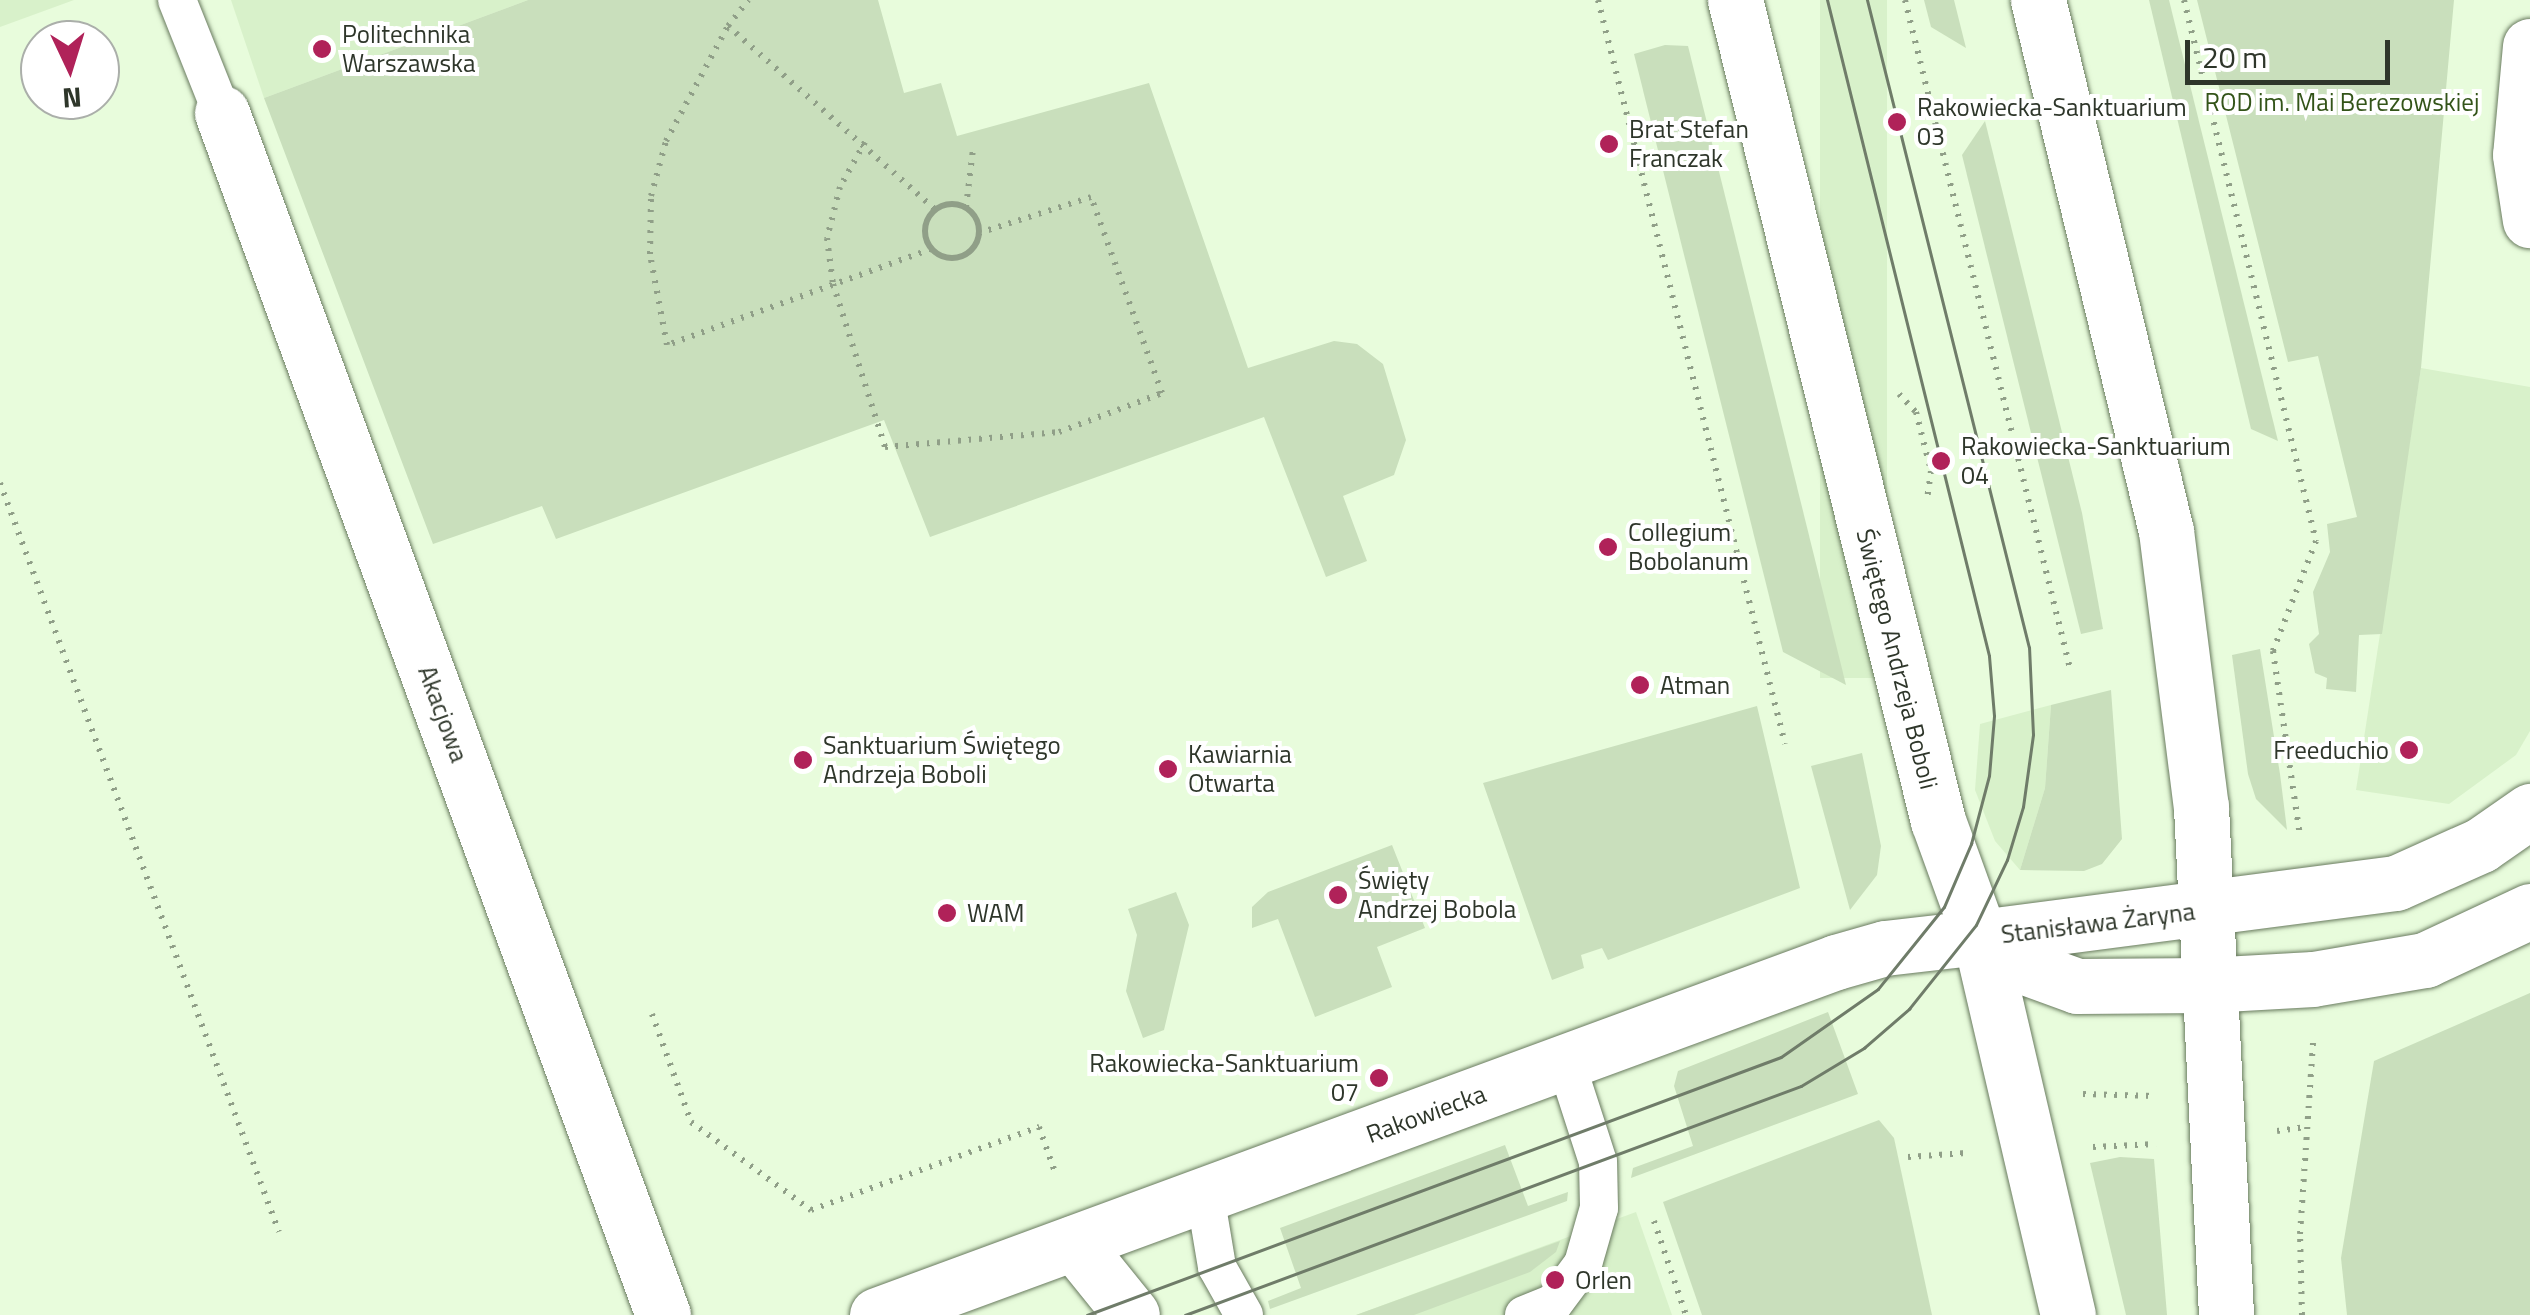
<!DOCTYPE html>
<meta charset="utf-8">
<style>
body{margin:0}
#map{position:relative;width:2530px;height:1315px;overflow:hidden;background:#e8fcdc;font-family:"Titillium Web",sans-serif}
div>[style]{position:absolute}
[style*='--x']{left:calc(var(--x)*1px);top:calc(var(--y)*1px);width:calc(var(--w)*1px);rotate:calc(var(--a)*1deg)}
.built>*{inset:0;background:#d8f1ca;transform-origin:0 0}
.green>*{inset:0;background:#c9dfbc}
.path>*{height:6px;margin-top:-3px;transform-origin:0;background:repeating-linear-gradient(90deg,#909f88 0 2.5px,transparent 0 10.5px)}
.path>.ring{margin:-3px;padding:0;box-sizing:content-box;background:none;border:6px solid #909f88;border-radius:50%}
.roads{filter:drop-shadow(0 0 2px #697b5f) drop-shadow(0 0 2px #697b5f)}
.lane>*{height:38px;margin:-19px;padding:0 19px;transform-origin:19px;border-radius:19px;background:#fff}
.street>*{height:55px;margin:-27.5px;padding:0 27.5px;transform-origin:27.5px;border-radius:27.5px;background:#fff}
.secondary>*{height:55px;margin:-27.5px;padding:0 27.5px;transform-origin:27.5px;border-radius:27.5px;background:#fff}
.tram>*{height:2.5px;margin:-1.25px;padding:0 1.25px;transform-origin:1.25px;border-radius:1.25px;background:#6f7c69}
.dots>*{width:28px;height:28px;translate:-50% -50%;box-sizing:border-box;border:5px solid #fff;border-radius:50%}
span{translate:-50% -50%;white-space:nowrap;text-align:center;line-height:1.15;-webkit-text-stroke:8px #fff;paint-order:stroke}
.poi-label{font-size:25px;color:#2e362a}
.left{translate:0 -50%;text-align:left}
.right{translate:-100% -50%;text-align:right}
.park-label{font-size:25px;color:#335419}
.street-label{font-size:25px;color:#2e362a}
.north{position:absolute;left:20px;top:20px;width:100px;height:100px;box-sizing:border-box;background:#fff;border:2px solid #abafaa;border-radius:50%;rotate:176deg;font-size:28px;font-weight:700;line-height:40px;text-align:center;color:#2e362a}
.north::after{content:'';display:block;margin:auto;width:35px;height:45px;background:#b02259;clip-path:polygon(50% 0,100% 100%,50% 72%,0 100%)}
.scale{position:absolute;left:2185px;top:40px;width:205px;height:45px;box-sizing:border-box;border:5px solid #2e362a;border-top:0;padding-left:12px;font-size:30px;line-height:35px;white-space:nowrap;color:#2e362a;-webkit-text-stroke:8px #fff;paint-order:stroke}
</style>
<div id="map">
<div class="built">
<i style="clip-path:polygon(0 0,74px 0,0 27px)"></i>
<i style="clip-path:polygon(231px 0,528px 0,264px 98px)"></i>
<i style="left:1820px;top:0;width:67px;height:678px"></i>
<i style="clip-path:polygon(2421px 368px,2530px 387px,2530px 731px,2516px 755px,2449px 804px,2356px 790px)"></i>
<i style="clip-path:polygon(2051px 705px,2045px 788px,2020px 870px,1995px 841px,1975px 790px,1980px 724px)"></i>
<i style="clip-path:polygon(1636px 1212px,1672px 1315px,1356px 1315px)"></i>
</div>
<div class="green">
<i style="clip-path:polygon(528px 0,878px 0,904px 93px,941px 83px,957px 136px,1149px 83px,1248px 368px,1334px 341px,1357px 344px,1383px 364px,1406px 440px,1394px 475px,1343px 496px,1367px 561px,1326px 577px,1264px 417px,930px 537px,884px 420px,556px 539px,542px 506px,433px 544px,264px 98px)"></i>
<i style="clip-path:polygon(1924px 0,1954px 0,1966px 48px,1931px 27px)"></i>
<i style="clip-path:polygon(2149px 0,2169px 0,2278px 441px,2251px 429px)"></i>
<i style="clip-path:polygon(2197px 0,2454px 0,2421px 368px,2382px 634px,2359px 635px,2356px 692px,2326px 689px,2327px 678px,2315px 673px,2309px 644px,2319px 634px,2313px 592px,2330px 552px,2327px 524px,2357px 517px,2318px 356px,2288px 362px)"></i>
<i style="clip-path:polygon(1665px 45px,1688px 46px,1846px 685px,1783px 652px,1634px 54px)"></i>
<i style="clip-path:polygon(1985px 121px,2082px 513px,2103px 629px,2081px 634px,1962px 155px)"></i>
<i style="clip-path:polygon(2260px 649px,2280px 774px,2287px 830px,2256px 799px,2248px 774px,2232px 655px)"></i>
<i style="clip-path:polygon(2111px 690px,2122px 839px,2102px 864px,2084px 871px,2020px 870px,2045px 788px,2051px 705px)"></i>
<i style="clip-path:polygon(1757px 706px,1800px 888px,1608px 960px,1602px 948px,1581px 955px,1584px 968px,1552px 980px,1483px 783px)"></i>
<i style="clip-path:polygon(1862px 753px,1881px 846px,1877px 875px,1850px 910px,1811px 766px)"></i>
<i style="clip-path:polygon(1392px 845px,1425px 928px,1377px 947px,1392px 987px,1315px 1017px,1278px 919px,1252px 928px,1252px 907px,1268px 892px)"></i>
<i style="clip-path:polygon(1176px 892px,1189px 925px,1164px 1030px,1143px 1038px,1126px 991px,1137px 935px,1128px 909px)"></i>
<i style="clip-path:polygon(2530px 993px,2530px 1315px,2347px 1315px,2341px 1258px,2374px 1061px)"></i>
<i style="clip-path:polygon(1828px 1012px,1858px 1094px,1631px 1178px,1633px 1168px,1693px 1146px,1674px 1086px,1678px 1071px)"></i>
<i style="clip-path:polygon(1879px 1120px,1894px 1138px,1932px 1315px,1702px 1315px,1663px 1202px)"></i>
<i style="clip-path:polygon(1505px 1145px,1528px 1206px,1568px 1192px,1567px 1201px,1270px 1309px,1268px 1301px,1301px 1288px,1280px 1228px)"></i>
<i style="clip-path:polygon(2120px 1157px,2154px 1159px,2167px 1315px,2126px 1315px,2090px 1163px)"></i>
<i style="clip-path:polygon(1560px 1241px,1556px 1252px,1530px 1272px,1414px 1315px,1356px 1315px)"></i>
</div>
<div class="path">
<i style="--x:1598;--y:0;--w:767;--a:75.89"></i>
<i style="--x:1905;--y:0;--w:688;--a:76.13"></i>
<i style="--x:2184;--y:0;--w:557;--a:76.29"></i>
<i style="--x:2316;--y:541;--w:118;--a:111.4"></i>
<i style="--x:2273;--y:651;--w:186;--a:81.7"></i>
<i style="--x:728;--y:26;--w:33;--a:-52"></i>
<i style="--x:865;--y:142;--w:51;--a:119.1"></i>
<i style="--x:840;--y:187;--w:53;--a:104.3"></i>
<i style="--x:827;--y:238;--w:46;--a:82.6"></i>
<i style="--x:833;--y:284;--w:171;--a:72.3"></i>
<i style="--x:885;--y:447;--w:175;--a:-4.9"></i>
<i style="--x:1059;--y:432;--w:110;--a:-20.7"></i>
<i style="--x:1162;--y:393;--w:208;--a:-109.9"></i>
<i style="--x:1091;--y:197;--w:118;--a:162.2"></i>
<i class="ring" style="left:925px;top:204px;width:48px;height:48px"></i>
<i style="--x:966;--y:207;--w:58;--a:-83.1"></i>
<i style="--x:931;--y:249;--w:281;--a:160"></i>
<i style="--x:667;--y:345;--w:93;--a:-100.6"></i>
<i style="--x:650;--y:254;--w:58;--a:-89"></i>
<i style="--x:651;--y:196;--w:57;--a:-74.7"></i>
<i style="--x:666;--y:141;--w:131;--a:-61.7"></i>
<i style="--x:728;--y:26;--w:276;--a:41.5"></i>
<i style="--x:1899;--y:394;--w:25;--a:47"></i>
<i style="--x:1916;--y:412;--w:61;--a:75.7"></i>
<i style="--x:1931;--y:471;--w:27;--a:98"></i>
<i style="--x:0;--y:483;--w:799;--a:69.57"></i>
<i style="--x:652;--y:1014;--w:115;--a:70.1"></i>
<i style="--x:691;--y:1122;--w:149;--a:36.3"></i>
<i style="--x:811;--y:1210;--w:243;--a:-20"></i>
<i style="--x:1039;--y:1127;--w:51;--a:70.5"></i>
<i style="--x:2083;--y:1094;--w:72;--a:1.6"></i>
<i style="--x:2277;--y:1131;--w:29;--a:-8"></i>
<i style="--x:2093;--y:1147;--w:63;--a:-2.7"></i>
<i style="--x:1908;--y:1157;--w:58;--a:-3.9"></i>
<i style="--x:1654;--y:1221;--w:99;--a:71.2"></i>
<i style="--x:2302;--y:1315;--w:81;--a:-91.4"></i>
<i style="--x:2300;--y:1234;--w:192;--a:-86.1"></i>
</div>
<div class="roads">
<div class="lane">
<i style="--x:177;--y:0;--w:122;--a:68.3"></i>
<i style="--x:1205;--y:1195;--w:73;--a:80.5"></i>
<i style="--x:1217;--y:1267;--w:55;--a:60.6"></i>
<i style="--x:1524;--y:1315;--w:32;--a:-22"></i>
<i style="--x:1554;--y:1303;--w:49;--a:-53.4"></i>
<i style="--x:1583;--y:1264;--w:58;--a:-74.1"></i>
<i style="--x:1599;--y:1208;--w:46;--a:-91.2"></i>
<i style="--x:1598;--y:1162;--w:104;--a:-107.9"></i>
</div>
<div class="street">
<i style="--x:2530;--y:46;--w:109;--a:95.2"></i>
<i style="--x:2520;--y:155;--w:66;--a:81.3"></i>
<i style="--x:222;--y:113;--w:1280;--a:69.85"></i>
<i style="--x:1980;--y:937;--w:40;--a:39"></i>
<i style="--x:2011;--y:962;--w:70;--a:20"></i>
<i style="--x:2077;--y:986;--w:129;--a:-0.4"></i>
<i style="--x:2206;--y:985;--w:107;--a:-3.2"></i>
<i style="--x:2313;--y:979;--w:114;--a:-9.6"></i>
<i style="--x:2425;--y:960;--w:116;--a:-25"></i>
<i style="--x:1980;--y:937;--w:419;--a:-7.4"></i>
<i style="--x:2396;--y:883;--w:93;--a:-24.1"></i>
<i style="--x:2481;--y:845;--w:60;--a:-34.8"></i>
<i style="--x:1074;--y:1243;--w:92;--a:51.1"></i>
</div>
<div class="secondary">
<i style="--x:1735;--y:0;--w:846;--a:76.11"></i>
<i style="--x:1938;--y:821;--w:123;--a:70.1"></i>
<i style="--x:1980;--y:937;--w:388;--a:76.9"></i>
<i style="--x:2038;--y:0;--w:546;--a:76.45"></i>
<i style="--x:2166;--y:531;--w:278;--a:82.8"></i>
<i style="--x:2201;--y:807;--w:509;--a:87.18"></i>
<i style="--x:877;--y:1315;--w:1022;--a:-20.21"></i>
<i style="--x:1836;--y:962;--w:51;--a:-15.9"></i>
<i style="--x:1885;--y:948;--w:96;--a:-6.6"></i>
</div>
</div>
<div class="tram">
<i style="--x:1087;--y:1315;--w:740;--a:-20.39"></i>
<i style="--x:1781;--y:1057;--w:118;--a:-35"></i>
<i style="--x:1878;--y:989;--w:105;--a:-51.2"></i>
<i style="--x:1944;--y:907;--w:69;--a:-66.8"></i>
<i style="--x:1971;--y:844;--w:70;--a:-75.2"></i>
<i style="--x:1989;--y:776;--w:60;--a:-85.2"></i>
<i style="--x:1994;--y:716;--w:60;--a:-94.8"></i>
<i style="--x:1989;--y:656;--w:676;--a:-103.87"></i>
<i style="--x:1185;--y:1315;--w:657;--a:-20.39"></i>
<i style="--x:1801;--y:1086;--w:74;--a:-31.1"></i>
<i style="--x:1864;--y:1048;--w:60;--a:-40.9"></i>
<i style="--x:1909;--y:1009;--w:107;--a:-51.4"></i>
<i style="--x:1976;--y:925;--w:72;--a:-64.5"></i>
<i style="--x:2007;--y:860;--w:55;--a:-73.2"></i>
<i style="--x:2023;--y:807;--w:73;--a:-82.1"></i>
<i style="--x:2033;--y:735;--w:87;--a:-92.6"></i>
<i style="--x:2029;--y:648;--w:668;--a:-104.04"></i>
</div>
<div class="dots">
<i style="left:322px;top:49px;background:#b02259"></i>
<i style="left:1897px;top:122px;background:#b02259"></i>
<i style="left:1609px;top:144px;background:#b02259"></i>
<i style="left:1941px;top:461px;background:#b02259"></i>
<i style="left:1608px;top:547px;background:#b02259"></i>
<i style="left:1640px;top:685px;background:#b02259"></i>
<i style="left:2409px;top:750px;background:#b02259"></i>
<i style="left:803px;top:760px;background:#b02259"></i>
<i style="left:1168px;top:769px;background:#b02259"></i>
<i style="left:1338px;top:895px;background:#b02259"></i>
<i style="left:947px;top:913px;background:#b02259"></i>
<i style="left:1379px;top:1078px;background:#b02259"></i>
<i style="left:1555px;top:1280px;background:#b02259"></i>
</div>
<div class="poi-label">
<span class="left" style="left:342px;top:49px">Politechnika<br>Warszawska</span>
<span class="left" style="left:1917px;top:122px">Rakowiecka-Sanktuarium<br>03</span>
<span class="left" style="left:1629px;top:144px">Brat Stefan<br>Franczak</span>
<span class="left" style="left:1961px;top:461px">Rakowiecka-Sanktuarium<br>04</span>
<span class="left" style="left:1628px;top:547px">Collegium<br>Bobolanum</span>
<span class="left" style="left:1660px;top:685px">Atman</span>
<span class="left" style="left:823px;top:760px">Sanktuarium Świętego<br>Andrzeja Boboli</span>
<span class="right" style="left:2389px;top:750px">Freeduchio</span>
<span class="left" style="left:1188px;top:769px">Kawiarnia<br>Otwarta</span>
<span class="left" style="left:1358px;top:895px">Święty<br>Andrzej Bobola</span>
<span class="left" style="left:967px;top:913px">WAM</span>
<span class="right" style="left:1359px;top:1078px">Rakowiecka-Sanktuarium<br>07</span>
<span class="left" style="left:1575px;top:1280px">Orlen</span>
</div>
<div class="park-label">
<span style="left:2342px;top:102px">ROD im. Mai Berezowskiej</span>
</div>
<div class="street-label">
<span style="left:1897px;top:659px;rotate:76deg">Świętego Andrzeja Boboli</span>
<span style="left:443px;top:714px;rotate:70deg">Akacjowa</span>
<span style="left:2098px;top:923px;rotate:-7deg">Stanisława Żaryna</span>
<span style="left:1426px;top:1114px;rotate:-20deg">Rakowiecka</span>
</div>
<div class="north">N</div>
<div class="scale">20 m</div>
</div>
